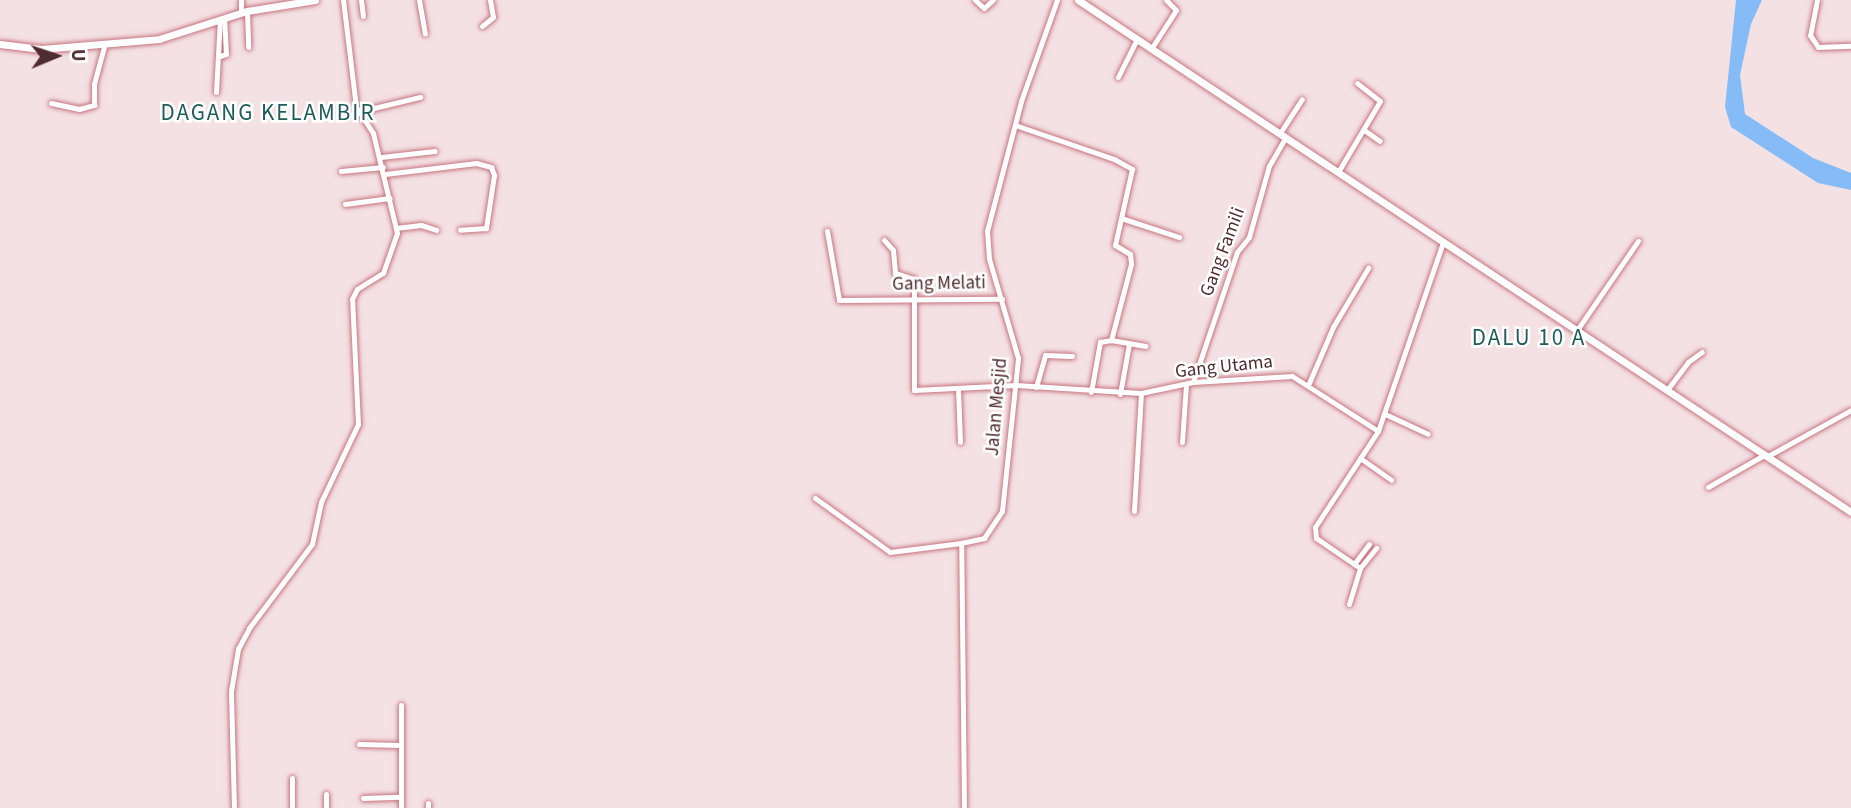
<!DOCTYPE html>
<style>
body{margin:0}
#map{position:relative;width:1851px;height:808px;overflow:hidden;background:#f4e1e3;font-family:"Source Sans 3",sans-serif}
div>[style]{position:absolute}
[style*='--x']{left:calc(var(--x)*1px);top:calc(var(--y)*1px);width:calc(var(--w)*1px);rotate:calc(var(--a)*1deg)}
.water>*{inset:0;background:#85bbf7}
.roads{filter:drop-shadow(0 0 2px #c77580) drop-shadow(0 0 2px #c77580)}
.minor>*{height:5px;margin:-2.5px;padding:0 2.5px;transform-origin:2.5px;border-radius:2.5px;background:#fff}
.tertiary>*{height:7px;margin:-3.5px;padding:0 3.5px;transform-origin:3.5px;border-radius:3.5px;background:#fff}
span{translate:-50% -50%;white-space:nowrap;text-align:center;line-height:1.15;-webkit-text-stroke:5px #fff;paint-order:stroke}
.street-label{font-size:19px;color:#4f2c30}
.quarter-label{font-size:23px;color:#225c5a;letter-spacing:2px}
.north{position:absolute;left:21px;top:21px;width:70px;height:70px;-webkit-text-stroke:5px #fff;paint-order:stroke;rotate:88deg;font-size:19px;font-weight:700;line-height:28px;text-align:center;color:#4f2c30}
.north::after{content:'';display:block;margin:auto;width:24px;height:32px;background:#4f2c30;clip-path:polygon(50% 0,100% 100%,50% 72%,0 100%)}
</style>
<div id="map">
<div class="water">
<i style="clip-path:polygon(1736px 0,1762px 0,1751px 24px,1740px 75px,1745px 114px,1813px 158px,1851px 173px,1851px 190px,1818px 183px,1731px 127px,1725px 107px)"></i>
</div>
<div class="roads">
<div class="minor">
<i style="--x:241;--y:0;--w:13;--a:90"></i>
<i style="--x:361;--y:0;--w:16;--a:83"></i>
<i style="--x:419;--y:0;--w:34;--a:80"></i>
<i style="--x:975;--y:0;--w:12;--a:42"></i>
<i style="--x:984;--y:8;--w:12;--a:-42"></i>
<i style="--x:1817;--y:0;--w:36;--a:101"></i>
<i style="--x:1810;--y:35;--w:14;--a:56"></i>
<i style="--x:1818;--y:47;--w:33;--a:-2"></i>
<i style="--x:247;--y:11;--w:36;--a:88"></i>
<i style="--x:482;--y:26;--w:14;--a:-39"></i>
<i style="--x:493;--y:17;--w:17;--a:-100"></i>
<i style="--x:1151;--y:49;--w:46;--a:-57.3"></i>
<i style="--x:1176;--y:10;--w:14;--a:-135"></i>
<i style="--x:220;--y:56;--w:6;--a:-18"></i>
<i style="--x:226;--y:54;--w:36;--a:-93"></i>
<i style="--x:1118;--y:77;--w:42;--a:-63.4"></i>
<i style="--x:216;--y:92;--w:73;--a:-86.9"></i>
<i style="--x:51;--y:103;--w:29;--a:12"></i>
<i style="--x:79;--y:109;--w:16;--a:-15"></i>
<i style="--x:94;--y:105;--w:21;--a:-90"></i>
<i style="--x:94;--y:84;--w:42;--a:-75"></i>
<i style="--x:357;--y:112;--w:65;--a:-13.4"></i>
<i style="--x:1015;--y:125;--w:105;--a:19"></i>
<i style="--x:1114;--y:159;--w:21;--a:29"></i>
<i style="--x:1132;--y:169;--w:78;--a:102.6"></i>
<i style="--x:1115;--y:245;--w:17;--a:31"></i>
<i style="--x:1130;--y:254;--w:10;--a:84"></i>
<i style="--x:1131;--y:264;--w:79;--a:104.7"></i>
<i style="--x:1111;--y:340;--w:35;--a:10"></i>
<i style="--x:1364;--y:130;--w:19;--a:35"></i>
<i style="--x:1280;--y:133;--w:40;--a:-57.1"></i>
<i style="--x:381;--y:157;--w:54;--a:-6.3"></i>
<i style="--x:341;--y:171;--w:42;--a:-5.4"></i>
<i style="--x:1338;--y:172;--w:82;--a:-59.4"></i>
<i style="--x:1380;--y:101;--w:29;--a:-142"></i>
<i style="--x:385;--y:174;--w:92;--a:-6.9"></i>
<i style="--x:476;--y:163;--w:16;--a:15"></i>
<i style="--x:491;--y:167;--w:9;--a:69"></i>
<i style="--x:494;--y:175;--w:54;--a:98.6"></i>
<i style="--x:486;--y:228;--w:26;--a:176"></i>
<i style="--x:345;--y:204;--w:45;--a:-7.6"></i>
<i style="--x:1124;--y:219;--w:58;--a:18.1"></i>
<i style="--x:396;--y:228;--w:25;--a:-7"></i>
<i style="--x:421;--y:225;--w:16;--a:18"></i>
<i style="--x:827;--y:231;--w:70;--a:80.1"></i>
<i style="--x:839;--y:300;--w:163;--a:-0.4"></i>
<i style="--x:884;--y:240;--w:13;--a:48"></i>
<i style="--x:893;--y:250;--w:23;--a:85"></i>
<i style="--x:895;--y:273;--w:20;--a:18"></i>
<i style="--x:914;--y:279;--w:111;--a:90"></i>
<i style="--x:914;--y:390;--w:102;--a:-2.8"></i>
<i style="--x:1016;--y:385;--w:125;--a:3.7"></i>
<i style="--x:1141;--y:393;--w:53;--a:-11.9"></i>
<i style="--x:1193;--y:382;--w:99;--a:-3.5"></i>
<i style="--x:1292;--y:376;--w:102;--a:32.6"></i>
<i style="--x:1577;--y:330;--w:108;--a:-55.6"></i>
<i style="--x:1193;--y:382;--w:137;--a:-71.3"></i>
<i style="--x:1237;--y:252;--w:19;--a:-51"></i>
<i style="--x:1249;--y:237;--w:74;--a:-74.3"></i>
<i style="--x:1269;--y:166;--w:34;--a:-60"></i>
<i style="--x:1309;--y:383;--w:61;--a:-66.8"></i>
<i style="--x:1333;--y:327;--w:69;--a:-59.3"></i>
<i style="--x:1036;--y:387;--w:33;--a:-74"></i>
<i style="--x:1045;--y:355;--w:27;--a:2"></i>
<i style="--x:958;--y:389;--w:53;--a:87.8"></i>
<i style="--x:1667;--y:390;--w:35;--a:-53"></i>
<i style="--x:1688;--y:362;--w:17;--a:-36"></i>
<i style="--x:1091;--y:392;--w:51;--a:-79.8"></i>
<i style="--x:1100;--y:342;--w:11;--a:-10"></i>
<i style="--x:1120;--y:394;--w:51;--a:-79.8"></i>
<i style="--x:1385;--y:414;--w:47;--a:24.9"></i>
<i style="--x:1182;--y:442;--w:57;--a:-86"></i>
<i style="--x:1766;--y:457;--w:97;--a:-28.9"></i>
<i style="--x:1360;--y:458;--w:38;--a:35"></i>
<i style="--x:1708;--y:487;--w:64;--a:-29.7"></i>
<i style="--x:815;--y:498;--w:92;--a:35.8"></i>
<i style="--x:890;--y:552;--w:72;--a:-7.2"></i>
<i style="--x:1134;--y:511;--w:118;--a:-86.6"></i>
<i style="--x:1354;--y:564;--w:25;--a:-53"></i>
<i style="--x:1360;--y:568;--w:53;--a:-145.7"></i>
<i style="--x:1316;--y:538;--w:11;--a:-95"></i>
<i style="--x:1315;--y:527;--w:115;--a:-56.7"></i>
<i style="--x:1378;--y:431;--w:200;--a:-71"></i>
<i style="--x:1349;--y:604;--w:38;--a:-73"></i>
<i style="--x:1360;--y:568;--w:26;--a:-51"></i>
<i style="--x:359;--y:744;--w:42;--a:1.4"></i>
<i style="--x:292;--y:778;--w:30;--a:90"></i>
<i style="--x:363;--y:798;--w:37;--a:-2"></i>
<i style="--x:428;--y:803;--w:5;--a:90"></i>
<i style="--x:234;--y:808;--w:117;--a:-91.5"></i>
<i style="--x:231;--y:691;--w:43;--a:-80.5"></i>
<i style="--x:238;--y:649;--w:24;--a:-62"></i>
<i style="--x:249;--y:628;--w:105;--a:-53.1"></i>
<i style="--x:312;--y:544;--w:43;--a:-77.9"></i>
<i style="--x:321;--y:502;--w:86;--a:-64.6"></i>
<i style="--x:358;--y:424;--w:125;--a:-92.7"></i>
<i style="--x:352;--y:299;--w:11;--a:-63"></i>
<i style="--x:357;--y:289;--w:31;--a:-32"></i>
<i style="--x:383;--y:273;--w:42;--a:-70.7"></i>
<i style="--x:397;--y:233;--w:103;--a:-103.5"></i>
<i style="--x:373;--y:133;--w:31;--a:-123"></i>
<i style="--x:356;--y:107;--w:108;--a:-96.9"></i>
<i style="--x:326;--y:808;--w:14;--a:-90"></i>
<i style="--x:401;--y:808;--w:103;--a:-90"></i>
<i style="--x:964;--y:808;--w:265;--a:-90.6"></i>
<i style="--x:961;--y:543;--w:24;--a:-12"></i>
<i style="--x:984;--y:538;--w:32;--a:-56"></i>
<i style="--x:1002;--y:511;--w:154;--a:-84"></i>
<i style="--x:1018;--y:358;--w:103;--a:-106.3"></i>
<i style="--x:989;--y:259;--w:28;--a:-94"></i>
<i style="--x:987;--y:231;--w:134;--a:-75.3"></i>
<i style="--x:1021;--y:101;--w:107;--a:-70.4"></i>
</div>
<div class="tertiary">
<i style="--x:1078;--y:0;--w:927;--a:33.52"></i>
<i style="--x:0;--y:44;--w:41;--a:7"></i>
<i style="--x:41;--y:49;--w:118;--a:-4.8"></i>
<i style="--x:159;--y:39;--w:92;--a:-17.7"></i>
<i style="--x:247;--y:11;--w:69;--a:-9.2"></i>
</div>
</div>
<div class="street-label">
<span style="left:1223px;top:252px;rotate:-69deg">Gang Famili</span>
<span style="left:939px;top:284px;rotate:-1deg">Gang Melati</span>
<span style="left:1224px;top:367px;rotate:-6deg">Gang Utama</span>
<span style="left:997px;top:407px;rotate:-85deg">Jalan Mesjid</span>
</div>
<div class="quarter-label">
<span style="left:268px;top:113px">DAGANG KELAMBIR</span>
<span style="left:1529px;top:338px">DALU 10 A</span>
</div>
<div class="north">U</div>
</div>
